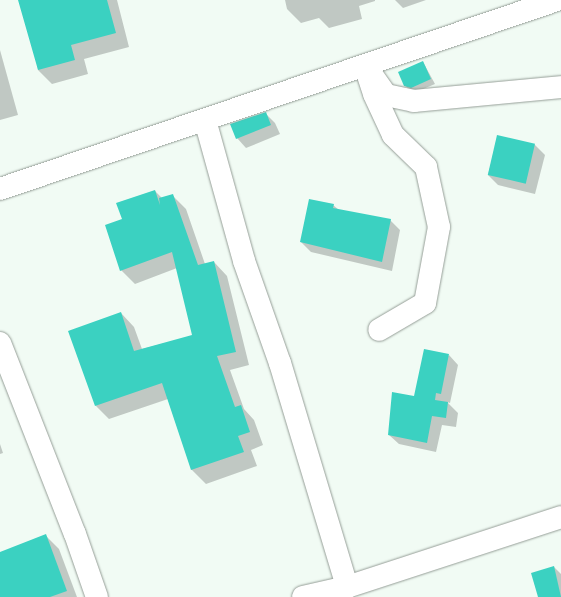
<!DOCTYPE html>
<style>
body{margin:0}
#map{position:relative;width:561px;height:597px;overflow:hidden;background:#f1fbf4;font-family:Overpass,sans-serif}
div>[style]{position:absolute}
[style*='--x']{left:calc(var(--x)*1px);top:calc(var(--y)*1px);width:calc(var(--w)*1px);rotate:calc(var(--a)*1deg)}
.shadow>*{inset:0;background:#0003}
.building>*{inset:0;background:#3bd1c1;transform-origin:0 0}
.roads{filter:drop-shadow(0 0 1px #959e97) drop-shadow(0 0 1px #959e97)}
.street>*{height:22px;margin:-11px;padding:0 11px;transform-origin:11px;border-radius:11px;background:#fff}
span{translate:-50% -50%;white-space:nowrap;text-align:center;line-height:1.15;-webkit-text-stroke:4px #f1fbf4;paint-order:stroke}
</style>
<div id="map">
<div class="shadow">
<i style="clip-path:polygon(28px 0,117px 0,129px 47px,84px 59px,88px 74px,52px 84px,38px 70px)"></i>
<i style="clip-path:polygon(285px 0,375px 0,375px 1px,359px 6px,362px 19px,329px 28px,319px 18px,301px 23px,287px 9px)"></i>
<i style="clip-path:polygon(395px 0,426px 0,403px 8px)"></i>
<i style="clip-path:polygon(0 50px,18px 115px,0 120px)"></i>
<i style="clip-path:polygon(423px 62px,435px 84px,416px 92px,410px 91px,405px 85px)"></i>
<i style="clip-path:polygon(265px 113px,275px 123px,280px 134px,246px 148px,237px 138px)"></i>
<i style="clip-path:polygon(498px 136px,535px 145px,545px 155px,535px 194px,498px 185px,488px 175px)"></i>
<i style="clip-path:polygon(155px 191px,162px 198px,172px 195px,186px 209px,205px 264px,214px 262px,227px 276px,249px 365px,230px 370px,244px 409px,254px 420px,263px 445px,251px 450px,257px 466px,206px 484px,192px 470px,168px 399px,109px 419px,96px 406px,121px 313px,134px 327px,142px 349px,193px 336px,177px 268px,135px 284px,121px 270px,123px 220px)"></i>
<i style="clip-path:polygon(333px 205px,339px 210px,390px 220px,400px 230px,392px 271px,311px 252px,301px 242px)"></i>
<i style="clip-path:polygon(449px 355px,458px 365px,450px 403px,447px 402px,458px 413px,456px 427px,442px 425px,436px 452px,399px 444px,389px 435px,414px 397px)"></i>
<i style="clip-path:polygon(0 444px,3px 453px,0 454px)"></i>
<i style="clip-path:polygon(45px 535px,59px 549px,77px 597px,0 597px,0 553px)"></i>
<i style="clip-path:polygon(554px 567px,561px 574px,561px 597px,539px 597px)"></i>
</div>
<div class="building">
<i style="clip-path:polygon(18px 0,107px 0,116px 33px,71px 45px,75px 60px,38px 70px)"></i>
<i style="clip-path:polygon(423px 61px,431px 79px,411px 88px,404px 86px,398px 72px)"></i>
<i style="clip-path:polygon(266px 112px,271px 125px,236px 139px,230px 124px)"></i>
<i style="left:497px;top:135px;width:39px;height:41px;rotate:13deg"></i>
<i style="clip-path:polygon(155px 190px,160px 205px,159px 198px,173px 194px,198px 265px,214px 261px,236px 352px,217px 356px,235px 407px,241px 405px,250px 432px,238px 436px,244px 452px,191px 470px,162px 383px,95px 406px,68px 331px,121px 312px,134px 351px,192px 335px,172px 252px,120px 271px,105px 225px,122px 219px,116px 203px)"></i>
<i style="clip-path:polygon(309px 199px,334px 204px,333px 208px,391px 219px,382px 262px,300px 242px)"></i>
<i style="clip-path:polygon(424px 349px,449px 354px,441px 394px,436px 393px,435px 400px,448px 402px,446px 418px,432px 416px,427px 443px,388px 435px,392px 392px,414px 396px)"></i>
<i style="clip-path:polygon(46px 534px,67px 591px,50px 597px,0 597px,0 552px)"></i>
<i style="clip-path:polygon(554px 566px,561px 597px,538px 597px,531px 573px)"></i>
</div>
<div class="roads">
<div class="street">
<i style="--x:365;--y:66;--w:29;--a:72"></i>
<i style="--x:374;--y:94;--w:45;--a:65.1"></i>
<i style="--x:393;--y:135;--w:46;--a:44.1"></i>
<i style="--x:426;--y:167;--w:61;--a:77.8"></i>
<i style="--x:439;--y:227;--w:77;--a:100.4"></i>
<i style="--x:425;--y:303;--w:53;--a:149.6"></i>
<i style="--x:372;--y:75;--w:24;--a:55"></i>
<i style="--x:386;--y:95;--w:29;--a:12"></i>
<i style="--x:414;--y:101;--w:148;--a:-5.4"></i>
<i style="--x:205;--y:120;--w:146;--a:74.5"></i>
<i style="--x:244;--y:261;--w:108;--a:70.6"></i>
<i style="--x:280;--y:363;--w:234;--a:73.3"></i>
<i style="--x:0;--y:189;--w:588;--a:-18.74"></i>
<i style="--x:0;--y:343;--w:205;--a:68.6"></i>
<i style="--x:75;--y:534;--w:67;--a:70.8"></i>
<i style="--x:303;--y:597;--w:45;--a:-12.8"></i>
<i style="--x:347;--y:587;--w:225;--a:-18.1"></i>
</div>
</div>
</div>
